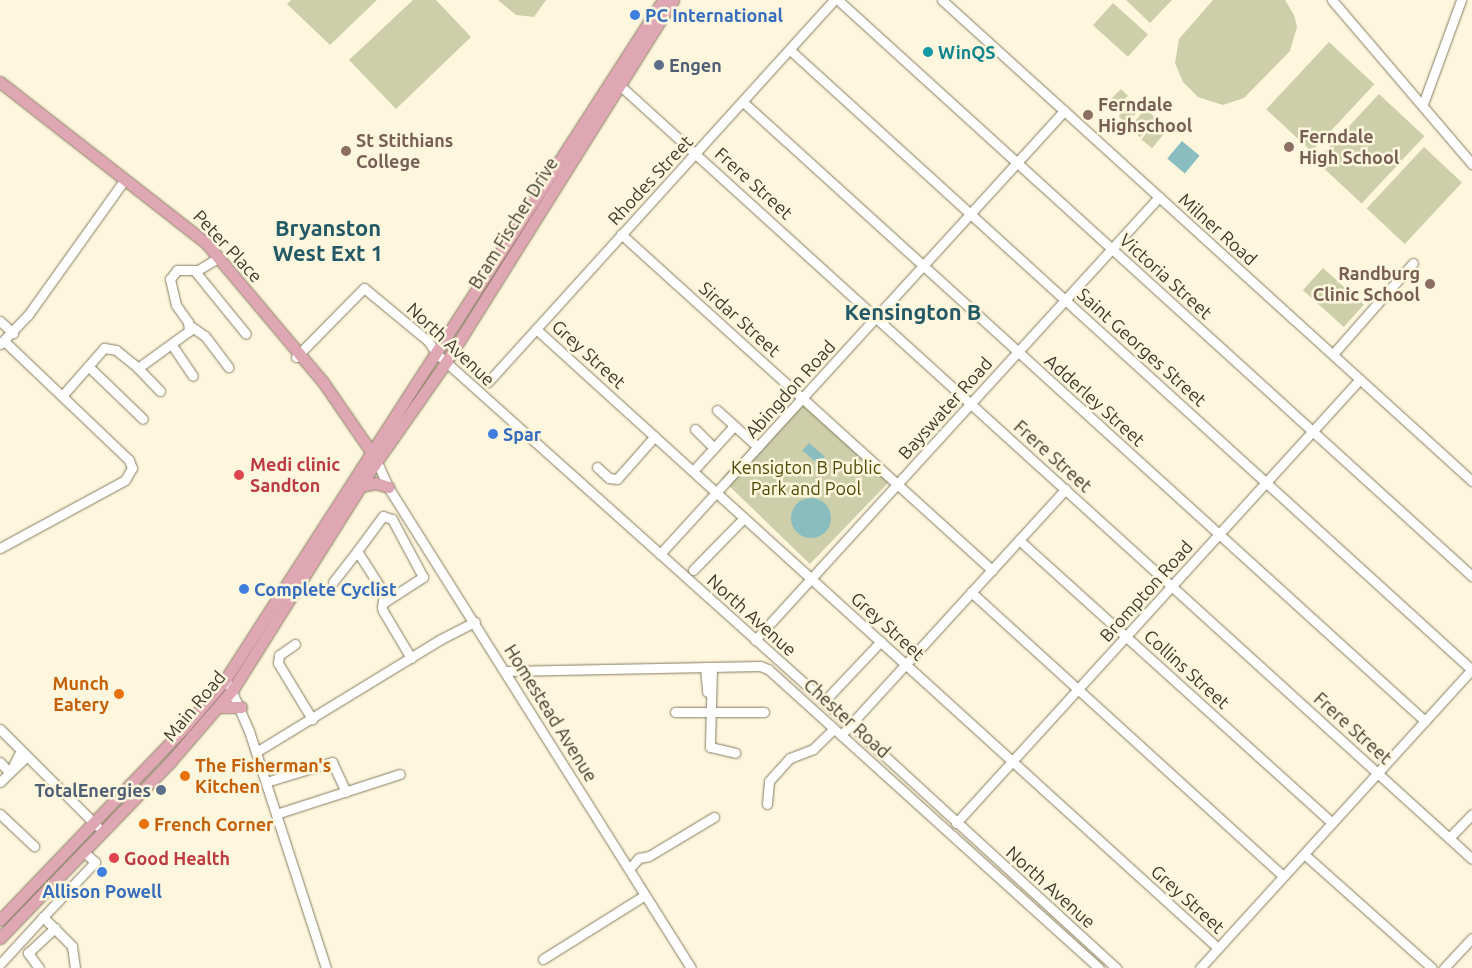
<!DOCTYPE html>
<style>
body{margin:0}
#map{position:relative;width:1472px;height:968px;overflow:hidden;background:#fef6dd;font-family:Ubuntu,sans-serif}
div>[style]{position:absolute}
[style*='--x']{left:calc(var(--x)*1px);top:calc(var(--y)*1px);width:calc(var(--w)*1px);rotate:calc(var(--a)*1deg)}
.green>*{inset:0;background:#cdcfaa;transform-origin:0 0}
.water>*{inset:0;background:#8abdc0;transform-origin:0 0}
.round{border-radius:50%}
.roads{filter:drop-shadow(0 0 1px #857c60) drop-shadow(0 0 1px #857c60)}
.minor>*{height:9px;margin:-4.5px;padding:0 4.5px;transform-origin:4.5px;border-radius:4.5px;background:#fff}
.major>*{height:11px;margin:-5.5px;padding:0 5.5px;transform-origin:5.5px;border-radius:5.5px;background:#dfa6b4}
.dots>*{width:14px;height:14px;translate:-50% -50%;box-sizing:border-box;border:2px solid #fef6dd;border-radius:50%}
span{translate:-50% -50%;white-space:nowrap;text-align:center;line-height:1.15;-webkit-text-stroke:5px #fef6dd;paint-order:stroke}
.shop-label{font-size:18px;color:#366cbe;font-weight:700}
.left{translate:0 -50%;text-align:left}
.culture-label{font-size:18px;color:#0d838f;font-weight:700}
.service-label{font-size:18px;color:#4e5e75;font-weight:700}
.right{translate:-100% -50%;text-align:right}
.education-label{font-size:18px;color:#785e54;font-weight:700}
.street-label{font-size:18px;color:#3d392d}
.health-label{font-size:18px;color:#be3a42;font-weight:700}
.park-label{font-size:18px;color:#4c4c08}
.food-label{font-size:18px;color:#c56008;font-weight:700}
.district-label{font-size:22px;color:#235966;font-weight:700}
</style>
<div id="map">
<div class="green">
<i style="clip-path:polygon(291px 0,377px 0,330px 45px,287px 4px)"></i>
<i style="clip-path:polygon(413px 0,436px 0,471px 37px,396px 109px,349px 60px)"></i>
<i style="clip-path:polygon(498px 0,546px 0,534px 17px,516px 15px)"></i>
<i style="clip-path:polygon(1126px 0,1172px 0,1150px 23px)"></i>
<i style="clip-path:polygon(1213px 0,1285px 0,1294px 15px,1297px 27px,1290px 51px,1244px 98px,1223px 105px,1198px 97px,1183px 82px,1175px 63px,1179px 39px)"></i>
<i style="left:1113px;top:3px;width:47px;height:30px;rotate:42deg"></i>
<i style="left:1329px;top:42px;width:62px;height:92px;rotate:43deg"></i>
<i style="left:1121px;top:89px;width:10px;height:22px;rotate:45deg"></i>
<i style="left:1379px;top:94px;width:62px;height:92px;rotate:43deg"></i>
<i style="left:1133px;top:100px;width:11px;height:22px;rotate:41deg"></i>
<i style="left:1145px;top:109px;width:14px;height:25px;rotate:39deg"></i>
<i style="left:1157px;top:120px;width:14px;height:25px;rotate:39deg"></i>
<i style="left:1424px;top:147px;width:52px;height:84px;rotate:43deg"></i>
<i style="left:1323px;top:268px;width:55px;height:30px;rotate:42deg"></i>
<i style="left:802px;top:395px;width:123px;height:116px;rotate:44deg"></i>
</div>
<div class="water">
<i style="left:1182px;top:141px;width:23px;height:23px;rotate:40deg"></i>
<i style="left:809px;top:443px;width:21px;height:10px;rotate:41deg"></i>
<i class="round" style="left:791px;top:498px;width:40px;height:40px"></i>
</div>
<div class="roads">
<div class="minor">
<i style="--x:838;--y:0;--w:857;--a:42.26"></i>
<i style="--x:942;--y:0;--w:716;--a:42.23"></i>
<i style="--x:1332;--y:0;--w:216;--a:49.5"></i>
<i style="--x:790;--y:50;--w:920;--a:42.27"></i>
<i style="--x:615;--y:81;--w:1157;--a:42.23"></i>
<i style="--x:743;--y:102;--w:921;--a:42.23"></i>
<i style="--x:1423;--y:104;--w:111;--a:-69.9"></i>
<i style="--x:621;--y:234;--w:501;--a:42.17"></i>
<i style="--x:194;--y:270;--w:82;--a:50.9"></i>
<i style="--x:0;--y:321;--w:18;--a:43"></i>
<i style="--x:189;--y:325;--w:19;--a:35"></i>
<i style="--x:205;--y:336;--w:39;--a:53"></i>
<i style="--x:536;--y:329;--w:921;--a:42.23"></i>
<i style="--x:0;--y:344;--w:40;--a:-46"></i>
<i style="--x:28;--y:315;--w:167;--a:-54.5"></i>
<i style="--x:172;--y:345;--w:37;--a:56"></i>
<i style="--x:1333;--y:354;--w:121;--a:-48.7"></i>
<i style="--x:296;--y:357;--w:97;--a:-45.4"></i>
<i style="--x:364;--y:288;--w:83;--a:39.6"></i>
<i style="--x:428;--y:341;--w:16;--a:55"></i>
<i style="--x:437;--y:354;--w:556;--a:41.86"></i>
<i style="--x:851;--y:725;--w:360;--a:42.5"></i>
<i style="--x:88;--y:366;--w:76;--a:43.9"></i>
<i style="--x:488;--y:382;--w:515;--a:-47.83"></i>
<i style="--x:160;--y:391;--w:32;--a:-134"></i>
<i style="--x:138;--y:368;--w:63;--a:-36"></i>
<i style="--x:189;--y:331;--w:9;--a:-96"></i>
<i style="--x:188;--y:322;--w:21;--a:-125"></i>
<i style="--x:176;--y:305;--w:27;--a:-103"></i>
<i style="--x:170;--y:279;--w:11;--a:-52"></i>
<i style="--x:177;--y:270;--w:21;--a:0"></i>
<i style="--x:198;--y:270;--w:21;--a:-31"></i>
<i style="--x:62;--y:396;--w:64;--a:-48.8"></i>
<i style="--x:104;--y:348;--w:12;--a:9"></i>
<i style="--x:116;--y:350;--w:28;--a:39"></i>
<i style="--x:717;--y:410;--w:55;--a:42.1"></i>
<i style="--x:695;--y:429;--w:27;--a:45"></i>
<i style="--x:377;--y:462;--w:27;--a:66"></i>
<i style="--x:388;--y:487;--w:568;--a:57.79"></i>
<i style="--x:597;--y:467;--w:16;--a:43"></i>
<i style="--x:609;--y:478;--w:8;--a:7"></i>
<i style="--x:617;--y:479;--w:57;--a:-48.5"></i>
<i style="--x:693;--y:471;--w:61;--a:-47.7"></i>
<i style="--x:1019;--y:540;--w:422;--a:42.1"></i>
<i style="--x:0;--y:548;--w:142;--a:-28.5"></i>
<i style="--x:125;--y:480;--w:14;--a:-60"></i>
<i style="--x:132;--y:468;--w:9;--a:-111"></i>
<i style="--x:129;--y:460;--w:171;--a:-136.4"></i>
<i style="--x:660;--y:554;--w:600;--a:-47.64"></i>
<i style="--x:693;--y:570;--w:73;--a:-45.6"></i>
<i style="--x:333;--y:582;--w:39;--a:-52"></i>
<i style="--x:971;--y:592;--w:422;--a:42.3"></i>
<i style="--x:383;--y:603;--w:48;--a:-33"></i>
<i style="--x:423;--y:577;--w:66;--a:-118.1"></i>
<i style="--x:392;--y:519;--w:9;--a:-162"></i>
<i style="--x:383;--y:516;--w:44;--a:126.6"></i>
<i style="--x:357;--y:551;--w:50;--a:57.3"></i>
<i style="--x:384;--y:593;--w:15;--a:98"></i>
<i style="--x:382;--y:608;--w:3;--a:72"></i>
<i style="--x:383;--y:611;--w:55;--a:59.2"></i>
<i style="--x:755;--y:640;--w:600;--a:-47.64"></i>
<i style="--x:295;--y:644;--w:19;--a:145"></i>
<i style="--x:279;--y:655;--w:8;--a:97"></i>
<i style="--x:278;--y:663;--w:66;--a:58.7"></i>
<i style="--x:705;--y:667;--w:25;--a:85"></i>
<i style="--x:712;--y:668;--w:79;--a:91.5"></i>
<i style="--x:710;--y:747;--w:26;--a:13"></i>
<i style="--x:506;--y:671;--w:254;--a:-1.1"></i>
<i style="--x:760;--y:666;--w:9;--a:21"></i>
<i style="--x:768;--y:669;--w:446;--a:42.1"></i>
<i style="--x:229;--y:685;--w:50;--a:66.5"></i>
<i style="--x:249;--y:731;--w:249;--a:72"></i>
<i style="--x:830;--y:695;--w:74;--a:-46.6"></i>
<i style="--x:675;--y:712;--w:89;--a:0"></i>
<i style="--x:0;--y:729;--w:137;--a:45"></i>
<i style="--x:841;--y:735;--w:333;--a:-47.6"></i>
<i style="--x:256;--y:752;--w:217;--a:-31.4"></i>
<i style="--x:441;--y:639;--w:38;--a:-27"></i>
<i style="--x:0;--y:762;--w:13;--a:48"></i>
<i style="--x:11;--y:770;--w:22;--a:-63"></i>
<i style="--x:0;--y:782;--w:37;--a:-44"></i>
<i style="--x:266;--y:782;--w:69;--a:-16.9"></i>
<i style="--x:332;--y:762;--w:33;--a:65"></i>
<i style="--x:767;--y:804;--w:23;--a:-85"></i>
<i style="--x:769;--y:781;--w:31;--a:-48"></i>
<i style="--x:790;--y:758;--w:25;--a:-21"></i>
<i style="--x:813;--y:749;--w:29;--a:-44"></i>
<i style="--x:0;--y:814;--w:47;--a:43.3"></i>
<i style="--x:276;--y:814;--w:130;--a:-17.9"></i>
<i style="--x:956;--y:823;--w:600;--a:-47.7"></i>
<i style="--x:1449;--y:838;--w:33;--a:-46"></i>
<i style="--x:1304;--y:854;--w:171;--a:41.7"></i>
<i style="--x:629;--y:869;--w:15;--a:-48"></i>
<i style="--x:639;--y:858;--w:10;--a:-11"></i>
<i style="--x:649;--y:856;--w:76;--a:-31"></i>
<i style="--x:543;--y:959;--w:120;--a:-32.1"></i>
<i style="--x:0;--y:964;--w:64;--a:-47.5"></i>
<i style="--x:39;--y:968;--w:19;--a:-126"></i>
<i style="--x:28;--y:953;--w:37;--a:-43"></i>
<i style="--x:75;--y:968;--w:22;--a:-98"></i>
<i style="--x:72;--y:946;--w:41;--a:-135"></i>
<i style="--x:43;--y:917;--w:76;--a:-46.6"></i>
<i style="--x:95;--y:862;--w:15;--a:-138"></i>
<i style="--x:1200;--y:968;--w:404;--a:-47.7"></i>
<i style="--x:1444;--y:968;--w:41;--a:-47"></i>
</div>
<div class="major">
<i style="--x:0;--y:82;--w:261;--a:38"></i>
<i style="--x:206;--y:243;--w:182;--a:49.9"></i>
<i style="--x:323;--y:382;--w:90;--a:55.4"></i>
<i style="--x:361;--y:486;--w:15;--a:-11"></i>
<i style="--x:376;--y:483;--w:13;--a:18"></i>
<i style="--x:218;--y:707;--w:23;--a:0"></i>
<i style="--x:0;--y:920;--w:266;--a:-46.2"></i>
<i style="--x:184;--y:728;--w:63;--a:-49.5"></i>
<i style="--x:225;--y:680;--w:809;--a:-57.21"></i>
<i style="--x:0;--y:938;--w:245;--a:-46"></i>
<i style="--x:170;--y:762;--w:96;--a:-49.2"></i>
<i style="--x:233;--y:689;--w:265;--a:-57.8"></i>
<i style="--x:374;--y:465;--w:126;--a:-55"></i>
<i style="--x:446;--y:362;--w:427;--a:-57.9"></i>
</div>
</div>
<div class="dots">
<i style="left:635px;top:15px;background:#3f7fe0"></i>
<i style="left:928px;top:52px;background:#0f9aa8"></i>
<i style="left:659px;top:65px;background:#5c6f8a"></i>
<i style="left:1088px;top:115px;background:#8d6e63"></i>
<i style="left:1289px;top:147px;background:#8d6e63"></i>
<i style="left:346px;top:151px;background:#8d6e63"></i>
<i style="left:1430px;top:284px;background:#8d6e63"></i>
<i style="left:493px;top:434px;background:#3f7fe0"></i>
<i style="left:239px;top:475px;background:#e0444e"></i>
<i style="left:244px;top:589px;background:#3f7fe0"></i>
<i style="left:119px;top:694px;background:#e8710a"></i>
<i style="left:185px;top:776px;background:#e8710a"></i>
<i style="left:161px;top:790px;background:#5c6f8a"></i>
<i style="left:144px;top:824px;background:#e8710a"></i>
<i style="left:114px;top:858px;background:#e0444e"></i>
<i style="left:102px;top:872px;background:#3f7fe0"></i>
</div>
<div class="shop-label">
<span class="left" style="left:645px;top:15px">PC International</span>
<span class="left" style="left:503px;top:434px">Spar</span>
<span class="left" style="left:254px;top:589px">Complete Cyclist</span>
<span style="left:102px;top:891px">Allison Powell</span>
</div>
<div class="culture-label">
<span class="left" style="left:938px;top:52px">WinQS</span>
</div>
<div class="service-label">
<span class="left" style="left:669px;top:65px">Engen</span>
<span class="right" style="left:151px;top:790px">TotalEnergies</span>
</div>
<div class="education-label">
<span class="left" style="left:1098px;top:115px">Ferndale<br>Highschool</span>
<span class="left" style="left:1299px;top:147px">Ferndale<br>High School</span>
<span class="left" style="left:356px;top:151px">St Stithians<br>College</span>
<span class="right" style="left:1420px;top:284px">Randburg<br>Clinic School</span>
</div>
<div class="street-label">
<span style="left:650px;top:180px;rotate:-47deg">Rhodes Street</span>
<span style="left:754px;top:183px;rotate:42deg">Frere Street</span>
<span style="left:513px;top:223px;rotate:-58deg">Bram Fischer Drive</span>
<span style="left:1218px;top:229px;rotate:42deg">Milner Road</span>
<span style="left:228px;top:246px;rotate:47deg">Peter Place</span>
<span style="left:1166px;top:276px;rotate:42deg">Victoria Street</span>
<span style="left:740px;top:319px;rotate:42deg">Sirdar Street</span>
<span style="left:451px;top:344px;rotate:43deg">North Avenue</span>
<span style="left:1142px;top:347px;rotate:42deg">Saint Georges Street</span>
<span style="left:589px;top:354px;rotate:42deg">Grey Street</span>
<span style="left:790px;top:389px;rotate:-48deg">Abingdon Road</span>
<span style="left:1095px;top:400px;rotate:42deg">Adderley Street</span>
<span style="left:945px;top:408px;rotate:-48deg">Bayswater Road</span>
<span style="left:1053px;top:456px;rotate:42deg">Frere Street</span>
<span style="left:1146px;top:591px;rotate:-48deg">Brompton Road</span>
<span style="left:752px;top:615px;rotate:42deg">North Avenue</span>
<span style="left:888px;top:626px;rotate:42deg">Grey Street</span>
<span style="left:1187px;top:669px;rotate:42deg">Collins Street</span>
<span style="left:194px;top:706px;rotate:-50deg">Main Road</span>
<span style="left:551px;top:713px;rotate:58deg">Homestead Avenue</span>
<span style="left:847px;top:718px;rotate:42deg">Chester Road</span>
<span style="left:1353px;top:728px;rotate:42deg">Frere Street</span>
<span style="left:1051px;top:887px;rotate:42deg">North Avenue</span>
<span style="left:1188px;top:899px;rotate:42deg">Grey Street</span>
</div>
<div class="health-label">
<span class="left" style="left:250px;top:475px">Medi clinic<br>Sandton</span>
<span class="left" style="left:124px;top:858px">Good Health</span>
</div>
<div class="park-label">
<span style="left:806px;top:478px">Kensigton B Public<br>Park and Pool</span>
</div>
<div class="food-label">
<span class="right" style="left:109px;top:694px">Munch<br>Eatery</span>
<span class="left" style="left:195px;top:776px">The Fisherman's<br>Kitchen</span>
<span class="left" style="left:154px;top:824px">French Corner</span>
</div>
<div class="district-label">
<span style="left:328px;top:240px">Bryanston<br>West Ext 1</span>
<span style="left:913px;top:312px">Kensington B</span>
</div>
</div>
